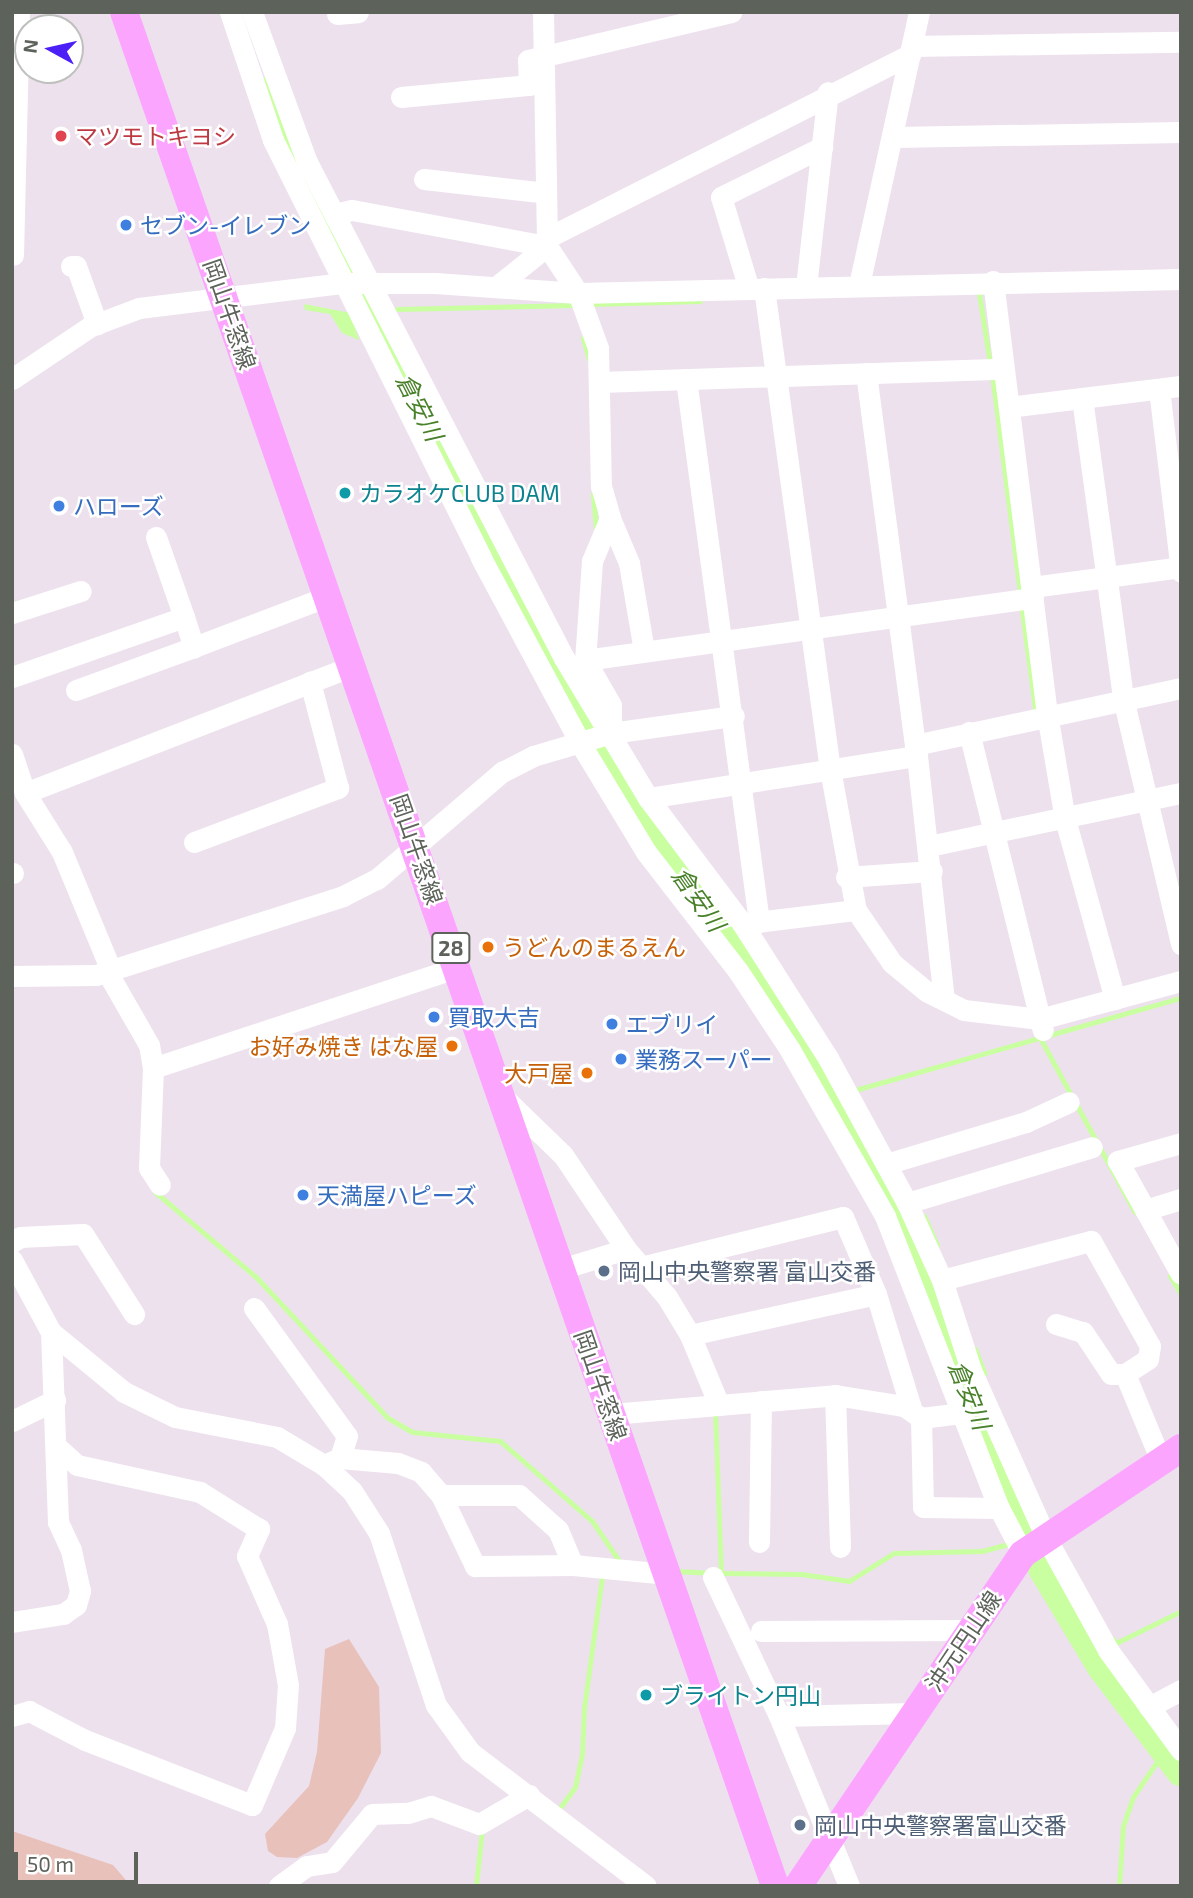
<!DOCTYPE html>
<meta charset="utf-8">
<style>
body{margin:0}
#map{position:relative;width:1193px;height:1898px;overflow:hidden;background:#ede1ee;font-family:"Exo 2","Noto Sans JP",sans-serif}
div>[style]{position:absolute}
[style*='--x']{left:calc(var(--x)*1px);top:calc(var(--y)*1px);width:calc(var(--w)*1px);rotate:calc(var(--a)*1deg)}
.green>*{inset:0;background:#e8c1bb}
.water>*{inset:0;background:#c9ffa0}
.stream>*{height:5px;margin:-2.5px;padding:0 2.5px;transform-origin:2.5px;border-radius:2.5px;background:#c9ffa0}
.river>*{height:30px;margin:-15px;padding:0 15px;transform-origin:15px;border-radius:15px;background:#c9ffa0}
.minor>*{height:21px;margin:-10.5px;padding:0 10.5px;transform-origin:10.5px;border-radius:10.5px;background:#fff}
.major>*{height:28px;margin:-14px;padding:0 14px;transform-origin:14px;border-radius:14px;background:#fca5ff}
.dots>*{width:19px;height:19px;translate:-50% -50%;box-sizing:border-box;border:4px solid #fff;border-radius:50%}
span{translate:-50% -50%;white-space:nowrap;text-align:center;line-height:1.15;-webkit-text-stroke:5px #fff;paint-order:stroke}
.shield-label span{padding:2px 5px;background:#fff;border:2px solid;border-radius:5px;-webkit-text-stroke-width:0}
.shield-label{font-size:21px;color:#5d635a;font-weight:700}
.health-label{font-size:23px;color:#be3a42}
.left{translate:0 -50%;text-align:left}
.shop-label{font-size:23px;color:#366cbe}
.street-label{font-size:23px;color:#5d635a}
.culture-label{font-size:23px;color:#0d838f}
.food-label{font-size:23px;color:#c56008}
.right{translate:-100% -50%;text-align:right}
.service-label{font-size:23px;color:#4e5e75}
.water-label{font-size:24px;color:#488129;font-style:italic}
.frame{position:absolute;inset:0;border:14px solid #5d635a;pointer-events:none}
.north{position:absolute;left:14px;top:14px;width:70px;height:70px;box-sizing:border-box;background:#fff;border:2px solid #bec1bd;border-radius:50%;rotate:278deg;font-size:19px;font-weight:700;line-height:28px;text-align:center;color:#5d635a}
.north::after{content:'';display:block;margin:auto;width:24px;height:32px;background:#4c1ff6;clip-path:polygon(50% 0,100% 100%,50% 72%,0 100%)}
.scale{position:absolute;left:14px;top:1852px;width:124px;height:32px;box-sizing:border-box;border:4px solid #5d635a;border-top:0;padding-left:9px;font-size:21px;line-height:24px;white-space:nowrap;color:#5d635a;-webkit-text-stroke:5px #fff;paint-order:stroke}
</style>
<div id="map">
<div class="green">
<i style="clip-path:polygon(349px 1639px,379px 1687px,381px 1753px,358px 1798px,327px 1842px,297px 1858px,277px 1857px,268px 1851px,265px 1834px,309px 1786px,317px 1752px,325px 1649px)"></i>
<i style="clip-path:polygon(12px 1831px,113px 1865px,131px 1886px,12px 1886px)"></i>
</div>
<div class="water">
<i style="clip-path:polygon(304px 304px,351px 313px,359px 340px,342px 333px,330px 314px,305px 310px)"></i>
</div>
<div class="stream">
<i style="--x:979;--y:293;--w:72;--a:81.2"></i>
<i style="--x:592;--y:304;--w:108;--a:-1.6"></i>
<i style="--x:397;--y:309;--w:179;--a:-1.3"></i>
<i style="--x:583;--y:338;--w:22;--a:74"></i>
<i style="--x:992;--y:374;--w:221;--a:82.7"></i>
<i style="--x:593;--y:494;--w:36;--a:85"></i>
<i style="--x:1021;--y:603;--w:113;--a:82.4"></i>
<i style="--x:1039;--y:1036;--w:67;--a:61.5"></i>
<i style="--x:855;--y:1090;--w:339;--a:-15.8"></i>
<i style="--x:1076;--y:1104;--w:123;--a:61.4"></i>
<i style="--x:155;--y:1192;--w:132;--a:40.1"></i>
<i style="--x:256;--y:1277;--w:193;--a:46.9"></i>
<i style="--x:388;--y:1418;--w:28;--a:30"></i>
<i style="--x:412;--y:1432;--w:88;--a:5.8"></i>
<i style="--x:500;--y:1441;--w:122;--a:41"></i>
<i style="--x:592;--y:1521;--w:50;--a:55.7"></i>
<i style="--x:924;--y:1216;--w:32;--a:66"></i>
<i style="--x:1170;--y:1276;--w:21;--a:59"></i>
<i style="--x:975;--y:1349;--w:26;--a:69"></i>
<i style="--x:715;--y:1411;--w:162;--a:87.9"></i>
<i style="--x:676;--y:1571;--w:34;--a:3"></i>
<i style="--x:720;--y:1573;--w:81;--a:0.7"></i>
<i style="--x:801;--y:1574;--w:49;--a:8.3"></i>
<i style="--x:849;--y:1581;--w:53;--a:-31.9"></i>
<i style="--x:894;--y:1553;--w:88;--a:-1.3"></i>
<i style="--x:982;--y:1551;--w:30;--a:-15"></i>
<i style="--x:1113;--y:1639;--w:5;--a:53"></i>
<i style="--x:1116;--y:1643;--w:72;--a:-26.2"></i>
<i style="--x:559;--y:1809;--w:27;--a:-54"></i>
<i style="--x:575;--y:1787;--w:34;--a:-78"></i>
<i style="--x:582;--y:1754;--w:46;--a:-87.5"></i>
<i style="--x:584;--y:1708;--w:132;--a:-82.2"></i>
<i style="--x:476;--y:1886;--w:57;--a:-84"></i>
<i style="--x:1119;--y:1886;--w:60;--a:-86.2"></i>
<i style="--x:1123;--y:1826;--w:31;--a:-71"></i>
<i style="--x:1133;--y:1797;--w:55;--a:-56"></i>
</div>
<div class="river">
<i style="--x:267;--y:92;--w:78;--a:69"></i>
<i style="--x:295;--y:165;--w:635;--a:62.63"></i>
<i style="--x:587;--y:729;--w:128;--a:57.8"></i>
<i style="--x:655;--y:837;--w:266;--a:54.6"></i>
<i style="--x:809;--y:1054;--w:146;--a:61.3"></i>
<i style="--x:879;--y:1182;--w:108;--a:64.1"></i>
<i style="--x:926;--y:1279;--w:125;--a:69.8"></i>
<i style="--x:969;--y:1396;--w:189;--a:66.7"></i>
<i style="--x:1044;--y:1570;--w:113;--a:59.1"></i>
<i style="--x:1102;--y:1667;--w:131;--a:52.8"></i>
</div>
<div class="minor">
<i style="--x:230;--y:12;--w:135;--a:71.4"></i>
<i style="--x:273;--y:140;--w:467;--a:63.5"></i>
<i style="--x:481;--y:558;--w:210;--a:61.8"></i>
<i style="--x:580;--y:743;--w:127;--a:58.8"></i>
<i style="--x:646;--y:852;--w:150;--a:52.3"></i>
<i style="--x:738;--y:971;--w:95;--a:56.6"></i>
<i style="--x:790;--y:1050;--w:191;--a:60.2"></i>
<i style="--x:885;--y:1216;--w:313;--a:68.7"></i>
<i style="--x:252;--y:12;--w:160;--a:69.9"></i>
<i style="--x:307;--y:162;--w:559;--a:62.61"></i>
<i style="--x:564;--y:658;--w:163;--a:59"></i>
<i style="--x:648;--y:798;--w:156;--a:53.1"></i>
<i style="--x:742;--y:923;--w:160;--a:57.5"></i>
<i style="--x:828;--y:1058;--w:165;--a:61.4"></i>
<i style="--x:907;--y:1203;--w:85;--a:65.6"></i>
<i style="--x:942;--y:1280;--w:95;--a:72.1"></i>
<i style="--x:971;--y:1370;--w:184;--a:65.9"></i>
<i style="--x:1046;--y:1538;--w:128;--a:61"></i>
<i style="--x:1108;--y:1650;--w:124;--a:53.9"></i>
<i style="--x:543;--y:12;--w:234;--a:89"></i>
<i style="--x:547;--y:246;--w:56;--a:56.6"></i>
<i style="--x:578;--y:293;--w:59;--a:70"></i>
<i style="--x:598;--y:348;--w:138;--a:88.8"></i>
<i style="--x:601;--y:486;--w:33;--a:74"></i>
<i style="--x:610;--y:518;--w:47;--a:112.7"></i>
<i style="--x:592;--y:561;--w:99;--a:94"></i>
<i style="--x:585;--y:660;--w:52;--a:60"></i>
<i style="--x:611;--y:705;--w:28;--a:90"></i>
<i style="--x:337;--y:14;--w:21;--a:-5"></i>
<i style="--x:912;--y:46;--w:269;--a:-0.9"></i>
<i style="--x:401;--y:97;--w:129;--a:-5.4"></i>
<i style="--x:529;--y:85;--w:25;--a:-92"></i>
<i style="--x:528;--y:60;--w:209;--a:-13.3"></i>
<i style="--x:894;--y:137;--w:287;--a:-1"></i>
<i style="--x:424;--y:179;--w:123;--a:6.5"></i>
<i style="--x:334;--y:214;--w:18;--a:-13"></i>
<i style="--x:352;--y:210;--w:198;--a:10.5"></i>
<i style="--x:547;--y:238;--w:407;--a:-26.8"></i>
<i style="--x:13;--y:255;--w:243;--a:-88.6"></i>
<i style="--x:71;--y:266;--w:5;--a:0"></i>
<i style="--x:76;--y:266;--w:62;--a:70.1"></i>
<i style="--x:993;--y:281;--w:436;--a:82.9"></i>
<i style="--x:1047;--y:714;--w:107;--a:80.3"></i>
<i style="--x:1065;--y:819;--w:187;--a:74.5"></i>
<i style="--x:859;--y:285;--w:280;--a:-77.6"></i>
<i style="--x:496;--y:287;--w:65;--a:-38.8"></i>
<i style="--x:806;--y:287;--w:196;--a:-83.6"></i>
<i style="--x:764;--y:288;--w:486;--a:82.2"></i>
<i style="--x:830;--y:769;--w:143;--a:79.6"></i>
<i style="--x:856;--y:910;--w:64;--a:55.8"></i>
<i style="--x:892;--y:963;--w:44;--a:39.5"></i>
<i style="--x:926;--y:991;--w:42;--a:26.6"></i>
<i style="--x:964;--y:1010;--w:77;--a:6.8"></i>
<i style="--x:1040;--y:1019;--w:146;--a:-15.1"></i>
<i style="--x:749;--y:289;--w:96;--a:-106.9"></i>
<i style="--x:721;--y:197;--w:113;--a:-26.3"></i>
<i style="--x:866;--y:373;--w:375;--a:82.5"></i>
<i style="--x:12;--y:379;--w:95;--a:-33.9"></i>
<i style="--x:91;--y:326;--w:51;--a:-20.6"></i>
<i style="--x:139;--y:308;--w:206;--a:-7"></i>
<i style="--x:343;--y:283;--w:92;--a:0"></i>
<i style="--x:435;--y:283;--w:143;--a:4"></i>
<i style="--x:578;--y:293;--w:603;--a:-1.33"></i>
<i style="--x:686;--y:379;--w:548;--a:82.34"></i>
<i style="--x:600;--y:382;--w:402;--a:-1.9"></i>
<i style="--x:1159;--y:389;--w:184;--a:83.1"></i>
<i style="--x:1082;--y:398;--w:303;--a:82.2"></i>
<i style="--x:1123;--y:698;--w:253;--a:76.7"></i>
<i style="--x:1009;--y:407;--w:173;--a:-7"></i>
<i style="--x:610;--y:518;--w:49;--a:67.1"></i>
<i style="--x:629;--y:563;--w:89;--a:80.3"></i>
<i style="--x:156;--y:537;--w:85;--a:70.7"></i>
<i style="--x:1032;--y:587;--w:150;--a:-7.6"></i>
<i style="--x:12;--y:613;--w:72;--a:-17.7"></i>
<i style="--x:585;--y:660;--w:452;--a:-7.9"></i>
<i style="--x:12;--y:677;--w:182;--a:-19.2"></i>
<i style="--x:184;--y:617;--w:32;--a:72"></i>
<i style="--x:194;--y:647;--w:143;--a:-20.8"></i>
<i style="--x:76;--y:690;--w:126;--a:-20"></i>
<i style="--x:969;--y:732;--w:307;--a:76.1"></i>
<i style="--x:12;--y:754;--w:41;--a:71.6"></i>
<i style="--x:917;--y:756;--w:245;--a:83.7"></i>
<i style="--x:648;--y:798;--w:272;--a:-8.9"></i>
<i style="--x:917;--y:756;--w:11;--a:-100"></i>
<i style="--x:915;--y:745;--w:272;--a:-12.1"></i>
<i style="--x:194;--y:842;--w:154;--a:-20.6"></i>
<i style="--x:338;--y:788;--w:110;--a:-104.8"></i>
<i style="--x:929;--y:846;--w:258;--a:-11.9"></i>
<i style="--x:12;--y:873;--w:1;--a:0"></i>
<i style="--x:846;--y:877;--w:86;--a:-4"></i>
<i style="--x:748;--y:923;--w:109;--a:-6.9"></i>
<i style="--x:110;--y:968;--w:126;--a:-112.5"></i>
<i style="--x:62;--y:852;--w:70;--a:-122.1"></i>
<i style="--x:25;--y:793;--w:351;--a:-21.2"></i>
<i style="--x:106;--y:970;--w:86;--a:60.2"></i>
<i style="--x:149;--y:1045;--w:23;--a:80"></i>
<i style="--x:153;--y:1068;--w:100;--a:92.3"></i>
<i style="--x:149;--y:1168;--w:20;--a:57"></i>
<i style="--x:12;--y:976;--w:84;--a:-0.7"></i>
<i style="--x:96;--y:975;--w:259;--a:-17.7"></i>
<i style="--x:343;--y:896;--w:38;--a:-27"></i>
<i style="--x:377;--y:879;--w:165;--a:-40.6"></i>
<i style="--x:502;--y:772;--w:35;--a:-27"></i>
<i style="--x:533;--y:756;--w:81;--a:-16.4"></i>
<i style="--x:611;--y:733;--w:124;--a:-7.9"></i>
<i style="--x:153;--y:1068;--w:321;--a:-18.3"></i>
<i style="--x:501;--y:1095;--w:86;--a:44.1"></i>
<i style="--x:563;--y:1155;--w:113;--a:56.2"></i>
<i style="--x:626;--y:1249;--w:63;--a:49.5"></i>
<i style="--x:667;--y:1297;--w:44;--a:58.8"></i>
<i style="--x:690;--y:1335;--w:76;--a:67.5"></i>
<i style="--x:1181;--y:1143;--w:66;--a:164.1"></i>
<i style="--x:1118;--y:1161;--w:129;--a:60.9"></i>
<i style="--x:886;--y:1164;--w:146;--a:-16.7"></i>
<i style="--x:1026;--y:1122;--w:47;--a:-24.9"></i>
<i style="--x:907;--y:1203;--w:193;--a:-16.8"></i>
<i style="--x:1145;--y:1210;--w:38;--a:-17"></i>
<i style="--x:12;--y:1242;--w:9;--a:-32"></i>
<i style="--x:20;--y:1237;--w:63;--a:-2.7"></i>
<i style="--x:83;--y:1234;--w:95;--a:57.5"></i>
<i style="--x:12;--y:1260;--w:82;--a:61.6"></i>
<i style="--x:51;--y:1332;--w:94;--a:39.4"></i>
<i style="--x:124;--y:1392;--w:57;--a:26.1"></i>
<i style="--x:175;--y:1417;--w:104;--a:11.1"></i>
<i style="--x:277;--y:1437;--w:55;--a:30.8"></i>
<i style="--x:324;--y:1465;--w:38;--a:43"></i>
<i style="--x:352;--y:1491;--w:50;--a:57.3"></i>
<i style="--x:379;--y:1533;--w:181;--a:71.7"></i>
<i style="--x:436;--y:1705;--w:58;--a:54.1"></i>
<i style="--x:470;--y:1752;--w:221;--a:37.3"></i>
<i style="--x:641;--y:1267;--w:208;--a:-13.9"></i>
<i style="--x:843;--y:1217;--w:84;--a:66.8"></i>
<i style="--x:876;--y:1294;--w:122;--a:72.9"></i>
<i style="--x:561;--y:1269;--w:68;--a:-17.1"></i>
<i style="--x:942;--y:1280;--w:154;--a:-14.7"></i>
<i style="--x:1091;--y:1241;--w:120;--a:60.7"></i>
<i style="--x:1150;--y:1346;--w:13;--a:99"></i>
<i style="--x:1148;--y:1359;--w:27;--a:147"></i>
<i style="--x:1125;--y:1374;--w:94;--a:67.5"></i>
<i style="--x:254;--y:1308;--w:158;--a:54"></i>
<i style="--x:347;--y:1436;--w:23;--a:108"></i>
<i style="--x:1056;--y:1324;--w:28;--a:17"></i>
<i style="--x:1083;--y:1332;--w:50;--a:56.3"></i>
<i style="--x:1111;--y:1374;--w:14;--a:0"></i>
<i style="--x:690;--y:1335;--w:190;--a:-12.4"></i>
<i style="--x:835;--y:1395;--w:152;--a:88.1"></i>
<i style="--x:611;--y:1414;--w:225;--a:-4.8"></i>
<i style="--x:835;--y:1395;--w:70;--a:9.1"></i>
<i style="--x:904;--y:1406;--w:21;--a:35"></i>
<i style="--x:921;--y:1418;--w:89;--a:88.7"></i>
<i style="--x:923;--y:1507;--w:76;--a:0.8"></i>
<i style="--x:999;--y:1508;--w:52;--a:62.4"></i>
<i style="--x:921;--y:1418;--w:40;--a:-7.1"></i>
<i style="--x:12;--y:1421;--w:48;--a:-26"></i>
<i style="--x:324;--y:1465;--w:17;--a:-24"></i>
<i style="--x:340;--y:1458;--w:58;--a:4.9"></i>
<i style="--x:398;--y:1463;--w:25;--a:21"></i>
<i style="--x:421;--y:1472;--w:30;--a:49"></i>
<i style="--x:441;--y:1495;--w:79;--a:64.4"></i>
<i style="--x:475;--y:1566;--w:98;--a:-0.6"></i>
<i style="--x:573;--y:1565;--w:93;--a:5.5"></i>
<i style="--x:441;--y:1495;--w:78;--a:0"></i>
<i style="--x:519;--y:1495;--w:52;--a:41.9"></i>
<i style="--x:558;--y:1530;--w:38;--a:67"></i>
<i style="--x:759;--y:1542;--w:141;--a:-89.2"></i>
<i style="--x:713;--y:1577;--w:154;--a:64.6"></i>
<i style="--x:779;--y:1716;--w:184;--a:67.6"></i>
<i style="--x:12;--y:1622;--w:52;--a:-8.9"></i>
<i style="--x:63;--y:1614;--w:16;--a:-35"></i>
<i style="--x:76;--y:1605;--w:15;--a:-74"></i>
<i style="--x:80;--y:1591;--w:42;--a:-102.4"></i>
<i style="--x:71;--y:1550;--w:31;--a:-115"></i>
<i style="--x:58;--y:1522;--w:190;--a:-92.1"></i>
<i style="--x:761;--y:1631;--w:209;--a:-0.3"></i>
<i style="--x:1149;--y:1707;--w:36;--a:-28"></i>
<i style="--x:12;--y:1716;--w:18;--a:-16"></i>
<i style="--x:29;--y:1711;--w:63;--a:27.4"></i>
<i style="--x:85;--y:1740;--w:179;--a:21.3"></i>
<i style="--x:252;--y:1805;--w:84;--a:-66.8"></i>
<i style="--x:285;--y:1728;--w:43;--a:-86"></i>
<i style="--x:288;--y:1685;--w:62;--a:-100.2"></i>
<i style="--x:277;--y:1624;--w:74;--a:-113.8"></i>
<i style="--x:247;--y:1556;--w:30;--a:-66"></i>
<i style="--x:259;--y:1529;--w:70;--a:-147.9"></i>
<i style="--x:200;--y:1492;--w:126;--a:-167.6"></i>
<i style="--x:77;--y:1465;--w:27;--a:-138"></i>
<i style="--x:779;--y:1716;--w:136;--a:-1.3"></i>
<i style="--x:279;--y:1886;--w:34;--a:-36"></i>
<i style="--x:307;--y:1866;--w:25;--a:-9"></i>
<i style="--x:332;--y:1862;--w:62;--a:-50.2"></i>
<i style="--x:372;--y:1814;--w:36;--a:-2"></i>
<i style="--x:408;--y:1813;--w:24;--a:-17"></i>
<i style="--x:431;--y:1806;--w:51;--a:20.6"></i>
<i style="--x:479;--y:1824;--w:58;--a:-30.1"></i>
</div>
<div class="major">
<i style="--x:124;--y:12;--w:1984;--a:70.84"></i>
<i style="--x:798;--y:1886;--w:401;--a:-55.9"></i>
<i style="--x:1023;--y:1554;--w:190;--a:-33.9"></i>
</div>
<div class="dots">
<i style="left:61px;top:136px;background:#e0444e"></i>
<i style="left:126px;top:225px;background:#3f7fe0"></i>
<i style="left:345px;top:493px;background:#0f9aa8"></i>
<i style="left:59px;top:506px;background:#3f7fe0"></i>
<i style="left:488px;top:947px;background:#e8710a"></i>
<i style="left:434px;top:1017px;background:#3f7fe0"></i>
<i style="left:612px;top:1024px;background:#3f7fe0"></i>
<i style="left:452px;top:1046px;background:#e8710a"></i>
<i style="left:621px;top:1059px;background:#3f7fe0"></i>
<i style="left:587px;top:1073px;background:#e8710a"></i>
<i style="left:303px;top:1195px;background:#3f7fe0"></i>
<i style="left:604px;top:1271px;background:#5c6f8a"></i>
<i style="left:646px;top:1695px;background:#0f9aa8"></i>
<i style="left:800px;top:1825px;background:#5c6f8a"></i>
</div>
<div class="shield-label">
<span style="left:451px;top:948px">28</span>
</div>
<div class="health-label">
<span class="left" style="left:75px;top:136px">マツモトキヨシ</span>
</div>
<div class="shop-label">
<span class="left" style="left:140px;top:225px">セブン-イレブン</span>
<span class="left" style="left:73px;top:506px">ハローズ</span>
<span class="left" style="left:448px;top:1017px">買取大吉</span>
<span class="left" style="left:626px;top:1024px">エブリイ</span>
<span class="left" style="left:635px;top:1059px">業務スーパー</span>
<span class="left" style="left:317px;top:1195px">天満屋ハピーズ</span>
</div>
<div class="street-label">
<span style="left:230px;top:314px;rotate:71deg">岡山牛窓線</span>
<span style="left:417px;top:849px;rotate:71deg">岡山牛窓線</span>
<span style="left:601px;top:1385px;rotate:71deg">岡山牛窓線</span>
<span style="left:963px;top:1641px;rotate:-56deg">沖元円山線</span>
</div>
<div class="culture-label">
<span class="left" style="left:359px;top:493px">カラオケCLUB DAM</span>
<span class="left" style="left:660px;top:1695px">ブライトン円山</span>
</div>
<div class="food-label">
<span class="left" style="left:502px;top:947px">うどんのまるえん</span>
<span class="right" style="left:438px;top:1046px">お好み焼き はな屋</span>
<span class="right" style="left:573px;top:1073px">大戸屋</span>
</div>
<div class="service-label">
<span class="left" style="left:618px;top:1271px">岡山中央警察署 富山交番</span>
<span class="left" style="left:814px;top:1825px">岡山中央警察署富山交番</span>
</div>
<div class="water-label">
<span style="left:420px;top:407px;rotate:63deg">倉安川</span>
<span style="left:699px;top:899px;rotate:55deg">倉安川</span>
<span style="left:970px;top:1395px;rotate:68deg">倉安川</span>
</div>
<div class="frame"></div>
<div class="north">N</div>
<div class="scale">50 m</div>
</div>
